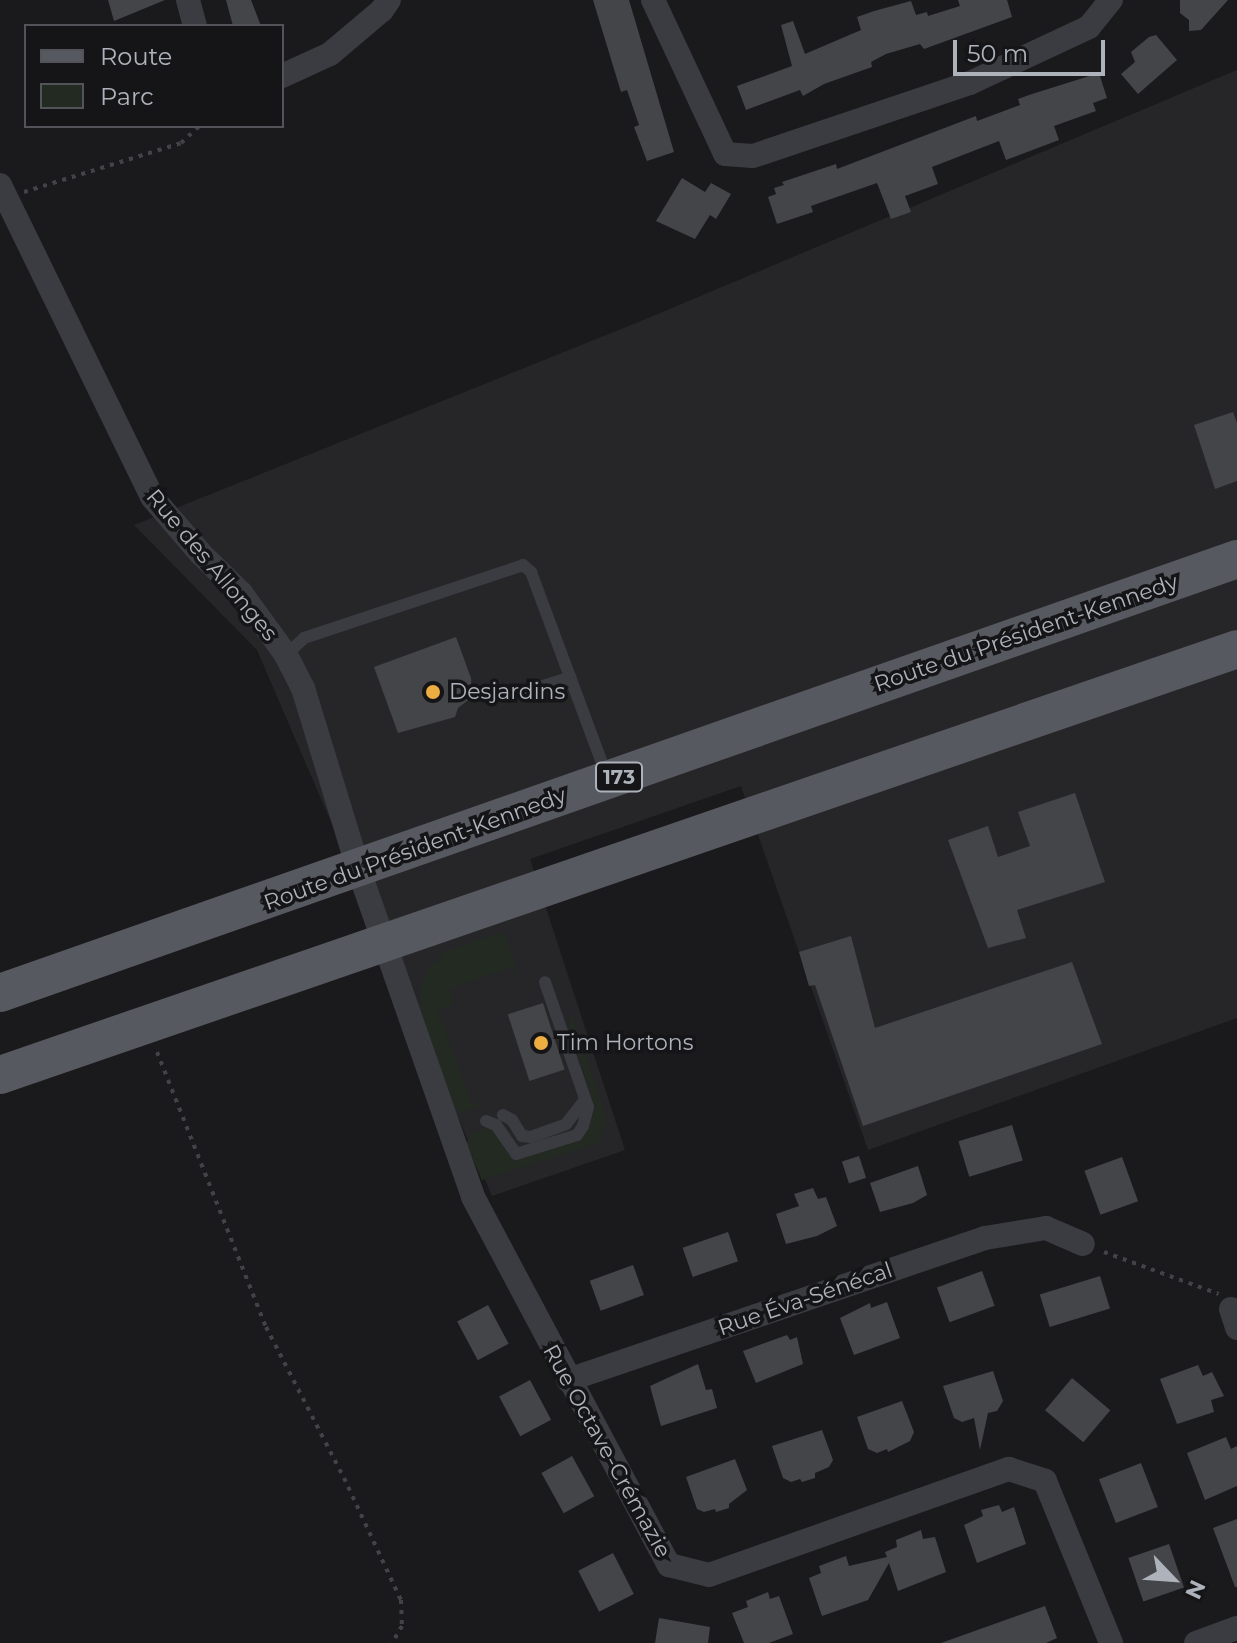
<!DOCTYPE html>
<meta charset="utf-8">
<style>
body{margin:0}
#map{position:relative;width:1237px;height:1643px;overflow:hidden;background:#1a1a1c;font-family:Montserrat,sans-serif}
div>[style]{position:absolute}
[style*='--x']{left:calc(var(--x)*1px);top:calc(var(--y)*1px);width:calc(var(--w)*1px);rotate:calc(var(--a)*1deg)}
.built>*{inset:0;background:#262629}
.green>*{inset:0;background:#222a22}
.building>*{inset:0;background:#444549;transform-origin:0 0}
.path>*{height:4px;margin-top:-2px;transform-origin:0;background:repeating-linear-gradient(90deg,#414348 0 4px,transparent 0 10px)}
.service>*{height:12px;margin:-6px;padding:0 6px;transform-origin:6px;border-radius:6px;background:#3b3c41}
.minor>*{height:24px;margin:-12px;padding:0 12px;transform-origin:12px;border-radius:12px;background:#3b3c41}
.primary>*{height:38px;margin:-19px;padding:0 19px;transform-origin:19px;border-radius:19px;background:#575960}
.dots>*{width:22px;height:22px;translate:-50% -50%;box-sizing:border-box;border:4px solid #151517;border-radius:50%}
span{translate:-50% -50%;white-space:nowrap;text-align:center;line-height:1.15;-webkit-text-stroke:7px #151517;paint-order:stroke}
.shield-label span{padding:2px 6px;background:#151517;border:2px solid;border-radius:6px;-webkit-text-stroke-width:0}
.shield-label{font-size:20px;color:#adb2bb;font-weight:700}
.street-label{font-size:22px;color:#adb2bb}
.poi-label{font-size:22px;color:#adb2bb}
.left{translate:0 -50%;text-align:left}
.legend{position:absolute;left:24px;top:24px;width:260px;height:104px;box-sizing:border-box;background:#151517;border:2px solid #525459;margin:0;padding:10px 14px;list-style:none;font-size:24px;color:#adb2bb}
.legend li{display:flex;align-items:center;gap:16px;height:40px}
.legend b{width:40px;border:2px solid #525459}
.north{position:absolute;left:1133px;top:1539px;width:80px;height:80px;-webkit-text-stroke:6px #151517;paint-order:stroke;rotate:115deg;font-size:22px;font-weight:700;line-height:32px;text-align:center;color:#adb2bb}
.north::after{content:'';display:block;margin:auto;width:28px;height:36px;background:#adb2bb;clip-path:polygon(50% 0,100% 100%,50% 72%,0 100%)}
.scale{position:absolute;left:953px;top:40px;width:152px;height:36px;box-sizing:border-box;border:4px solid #adb2bb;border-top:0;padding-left:10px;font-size:24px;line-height:28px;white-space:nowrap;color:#adb2bb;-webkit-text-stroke:6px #151517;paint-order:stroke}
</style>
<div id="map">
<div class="built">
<i style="clip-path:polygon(1237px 70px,1237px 1018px,868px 1150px,741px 786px,530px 859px,625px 1150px,492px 1196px,257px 650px,134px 525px,641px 321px)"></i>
</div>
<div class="green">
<i style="clip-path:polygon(498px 933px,506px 936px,519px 979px,512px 967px,449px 989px,453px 1004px,438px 1010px,471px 1104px,484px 1102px,481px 1106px,461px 1112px,454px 1108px,418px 1005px,422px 1003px,420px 991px,429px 967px,442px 957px,441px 953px)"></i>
<i style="clip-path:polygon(571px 1013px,607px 1120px,598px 1143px,482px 1180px,466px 1143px,473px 1133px,491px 1126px,515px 1161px,579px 1140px,585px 1135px,595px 1109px,568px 1022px)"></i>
</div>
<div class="building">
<i style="clip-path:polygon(108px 0,165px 0,114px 21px)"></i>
<i style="clip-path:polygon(226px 0,251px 0,261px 26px,233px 26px)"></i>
<i style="clip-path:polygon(593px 0,629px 0,674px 152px,647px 161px,634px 127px,639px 125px,627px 90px,621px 92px)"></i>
<i style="clip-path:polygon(958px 0,1007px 0,1012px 17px,924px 49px,920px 44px,886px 54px,871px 62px,872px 67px,824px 84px,803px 96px,800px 90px,746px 110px,737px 86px,792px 66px,781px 25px,793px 21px,805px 54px,861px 30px,857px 17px,874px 11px,911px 1px,916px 15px,927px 12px,928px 16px,960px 6px)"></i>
<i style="clip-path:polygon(1180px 0,1228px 0,1201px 30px,1189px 31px,1189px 20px,1180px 13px)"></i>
<i style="clip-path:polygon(1156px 35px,1177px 60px,1138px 94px,1121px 74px,1135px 62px,1131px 52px,1149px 37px)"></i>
<i style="clip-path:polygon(1099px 73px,1107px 98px,1093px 103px,1096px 111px,1054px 126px,1059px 140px,1006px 160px,999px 141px,932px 167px,938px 184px,905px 196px,911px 212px,891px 219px,877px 183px,811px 206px,813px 212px,777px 224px,768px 197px,776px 194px,774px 188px,784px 185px,782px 182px,836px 164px,837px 169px,976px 116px,977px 121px,1020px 105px,1018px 99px,1032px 94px)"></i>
<i style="clip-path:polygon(682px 178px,705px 192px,711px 183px,731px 194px,716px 219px,710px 215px,695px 239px,656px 221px)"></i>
<i style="clip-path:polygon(1233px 412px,1237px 423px,1237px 481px,1215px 489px,1194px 425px)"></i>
<i style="clip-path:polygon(456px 637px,471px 678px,472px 697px,458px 708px,455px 717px,398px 733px,374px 667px)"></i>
<i style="clip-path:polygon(1075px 793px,1105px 882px,1017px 910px,1026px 938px,988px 948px,948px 840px,988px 826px,998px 857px,1030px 846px,1018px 812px)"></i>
<i style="clip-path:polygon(851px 936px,875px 1028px,1072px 962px,1102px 1044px,863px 1126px,815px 985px,809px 986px,799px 952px)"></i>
<i style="left:543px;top:1003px;width:70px;height:37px;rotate:72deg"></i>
<i style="left:1012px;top:1125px;width:37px;height:56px;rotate:73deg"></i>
<i style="left:859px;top:1156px;width:23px;height:18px;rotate:72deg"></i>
<i style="left:1122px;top:1157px;width:47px;height:40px;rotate:70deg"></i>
<i style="clip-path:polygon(918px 1166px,927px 1195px,913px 1203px,880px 1212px,870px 1183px)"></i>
<i style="clip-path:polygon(813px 1188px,818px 1199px,826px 1197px,837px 1226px,817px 1236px,786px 1244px,776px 1214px,799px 1206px,794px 1194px)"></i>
<i style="left:728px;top:1232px;width:31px;height:48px;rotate:71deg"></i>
<i style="left:633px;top:1265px;width:32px;height:46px;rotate:70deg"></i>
<i style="left:982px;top:1271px;width:37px;height:48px;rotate:70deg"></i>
<i style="left:1100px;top:1276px;width:34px;height:63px;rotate:73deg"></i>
<i style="clip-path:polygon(887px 1302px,900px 1338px,854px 1355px,840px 1318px,870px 1303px,871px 1308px)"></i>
<i style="left:488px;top:1305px;width:44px;height:35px;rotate:62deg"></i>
<i style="clip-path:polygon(787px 1335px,790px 1340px,797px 1337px,803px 1364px,756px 1383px,743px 1351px)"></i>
<i style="clip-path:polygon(698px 1364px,706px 1390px,712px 1389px,717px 1408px,661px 1426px,650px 1386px)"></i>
<i style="clip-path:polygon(1198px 1365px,1203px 1376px,1212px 1372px,1224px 1396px,1211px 1400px,1214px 1412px,1177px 1424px,1160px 1379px)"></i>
<i style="clip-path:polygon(993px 1371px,1003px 1401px,997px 1411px,988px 1413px,980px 1450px,974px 1418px,962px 1422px,954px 1418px,943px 1386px)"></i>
<i style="left:1072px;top:1378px;width:50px;height:42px;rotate:40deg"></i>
<i style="left:530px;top:1380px;width:45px;height:35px;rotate:62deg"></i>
<i style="clip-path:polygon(902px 1401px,914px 1432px,910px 1441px,888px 1452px,887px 1449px,877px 1453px,868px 1449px,857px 1417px)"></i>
<i style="clip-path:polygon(822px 1430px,833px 1460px,829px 1467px,815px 1473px,815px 1478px,802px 1482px,800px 1479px,791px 1482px,783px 1478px,772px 1446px)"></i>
<i style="clip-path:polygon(1226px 1437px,1231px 1449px,1237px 1446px,1237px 1486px,1205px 1500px,1187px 1453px)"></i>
<i style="left:572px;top:1456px;width:46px;height:35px;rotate:61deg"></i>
<i style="clip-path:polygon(735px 1459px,747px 1490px,729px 1504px,729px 1508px,716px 1512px,715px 1509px,704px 1512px,697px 1509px,686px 1477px)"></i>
<i style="left:1141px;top:1463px;width:47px;height:45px;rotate:69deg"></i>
<i style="clip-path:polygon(999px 1505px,1002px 1512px,1014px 1507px,1026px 1544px,977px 1563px,964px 1525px,983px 1516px,981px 1510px)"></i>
<i style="clip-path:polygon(1237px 1519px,1237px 1587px,1235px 1587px,1213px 1528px)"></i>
<i style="clip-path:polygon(921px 1530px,923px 1539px,935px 1537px,946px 1572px,898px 1591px,889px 1563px,868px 1600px,822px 1616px,809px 1578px,821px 1573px,819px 1566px,846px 1556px,849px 1566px,887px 1557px,885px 1552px,897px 1547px,896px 1540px)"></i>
<i style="left:1169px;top:1544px;width:46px;height:43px;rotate:71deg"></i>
<i style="left:613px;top:1553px;width:46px;height:39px;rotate:63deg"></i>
<i style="clip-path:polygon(768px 1592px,770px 1599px,779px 1596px,793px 1634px,769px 1643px,744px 1643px,732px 1613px,748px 1607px,746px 1601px)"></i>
<i style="clip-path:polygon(1045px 1606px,1057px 1638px,1046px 1643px,941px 1643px)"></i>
<i style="clip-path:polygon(659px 1618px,710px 1627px,708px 1643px,655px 1643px)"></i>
</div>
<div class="path">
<i style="--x:24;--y:192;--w:164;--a:-17.3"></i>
<i style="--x:181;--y:143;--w:25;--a:-43"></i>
<i style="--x:157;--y:1052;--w:296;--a:68.4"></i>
<i style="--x:266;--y:1327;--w:170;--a:62.7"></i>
<i style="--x:344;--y:1478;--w:135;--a:65"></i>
<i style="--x:401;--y:1600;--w:26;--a:88"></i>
<i style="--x:402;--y:1626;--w:20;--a:120"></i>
<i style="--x:1104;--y:1252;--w:122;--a:20.1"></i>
</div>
<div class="service">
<i style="--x:286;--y:655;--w:25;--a:-43"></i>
<i style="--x:304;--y:638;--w:231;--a:-18.4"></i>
<i style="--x:523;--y:565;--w:11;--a:41"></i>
<i style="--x:531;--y:572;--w:218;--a:69.6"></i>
<i style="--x:521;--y:693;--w:52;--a:-17.7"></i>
<i style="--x:503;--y:1115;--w:10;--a:29"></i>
<i style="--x:512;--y:1120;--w:19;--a:58"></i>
<i style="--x:522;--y:1136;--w:9;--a:6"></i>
<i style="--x:531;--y:1137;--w:37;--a:-20"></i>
<i style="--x:566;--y:1124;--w:31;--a:-52"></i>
<i style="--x:486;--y:1121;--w:11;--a:22"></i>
<i style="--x:496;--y:1125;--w:35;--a:55"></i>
<i style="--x:516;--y:1154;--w:64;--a:-17.3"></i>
<i style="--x:577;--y:1135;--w:11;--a:-56"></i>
<i style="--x:583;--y:1126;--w:20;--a:-75"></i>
<i style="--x:588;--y:1107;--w:132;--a:-109"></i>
</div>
<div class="minor">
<i style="--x:188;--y:0;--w:27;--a:75"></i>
<i style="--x:653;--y:0;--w:170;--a:64.9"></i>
<i style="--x:725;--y:154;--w:28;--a:4"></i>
<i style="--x:753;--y:156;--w:229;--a:-18.6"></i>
<i style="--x:970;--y:83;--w:132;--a:-25.2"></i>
<i style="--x:1089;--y:27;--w:35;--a:-51"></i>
<i style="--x:282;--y:76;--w:53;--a:-24.6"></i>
<i style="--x:330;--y:54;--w:68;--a:-40.2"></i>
<i style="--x:382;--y:10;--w:12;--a:-55"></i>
<i style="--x:0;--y:185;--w:347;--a:64"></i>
<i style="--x:152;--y:497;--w:75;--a:49.3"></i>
<i style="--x:201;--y:554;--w:56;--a:44.3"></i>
<i style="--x:241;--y:593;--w:77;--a:54"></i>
<i style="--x:286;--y:655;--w:37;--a:63"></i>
<i style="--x:303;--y:688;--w:188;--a:73"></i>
<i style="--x:358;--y:868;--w:349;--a:70.7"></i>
<i style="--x:473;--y:1197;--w:417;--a:62"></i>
<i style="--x:669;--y:1565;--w:41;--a:14"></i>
<i style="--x:709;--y:1575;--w:318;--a:-19.5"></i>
<i style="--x:1009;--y:1469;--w:38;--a:18"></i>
<i style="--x:1045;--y:1481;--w:175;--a:67.8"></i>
<i style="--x:1231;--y:1309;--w:20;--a:72"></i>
<i style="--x:568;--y:1380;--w:441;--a:-18.8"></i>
<i style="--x:985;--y:1238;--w:62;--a:-9.3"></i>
<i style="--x:1046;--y:1228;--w:40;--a:23.4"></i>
<i style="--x:1196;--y:1643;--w:44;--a:-20.1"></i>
</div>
<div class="primary">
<i style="--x:0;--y:993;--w:1311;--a:-19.33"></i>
<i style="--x:0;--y:1075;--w:1308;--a:-19"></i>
</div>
<div class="dots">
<i style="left:433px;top:692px;background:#edad41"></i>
<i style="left:541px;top:1043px;background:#edad41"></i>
</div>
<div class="shield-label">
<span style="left:619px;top:777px">173</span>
</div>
<div class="street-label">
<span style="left:212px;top:565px;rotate:50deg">Rue des Allonges</span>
<span style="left:1026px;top:633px;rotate:-19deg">Route du Président-Kennedy</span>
<span style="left:415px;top:849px;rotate:-20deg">Route du Président-Kennedy</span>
<span style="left:805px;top:1299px;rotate:-19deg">Rue Éva-Sénécal</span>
<span style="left:607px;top:1451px;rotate:61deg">Rue Octave-Crémazie</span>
</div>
<div class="poi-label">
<span class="left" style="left:449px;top:692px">Desjardins</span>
<span class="left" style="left:557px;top:1043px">Tim Hortons</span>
</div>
<ul class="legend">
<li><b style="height:10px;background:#575960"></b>Route</li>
<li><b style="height:22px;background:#222a22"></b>Parc</li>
</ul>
<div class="north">N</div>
<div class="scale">50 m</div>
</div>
